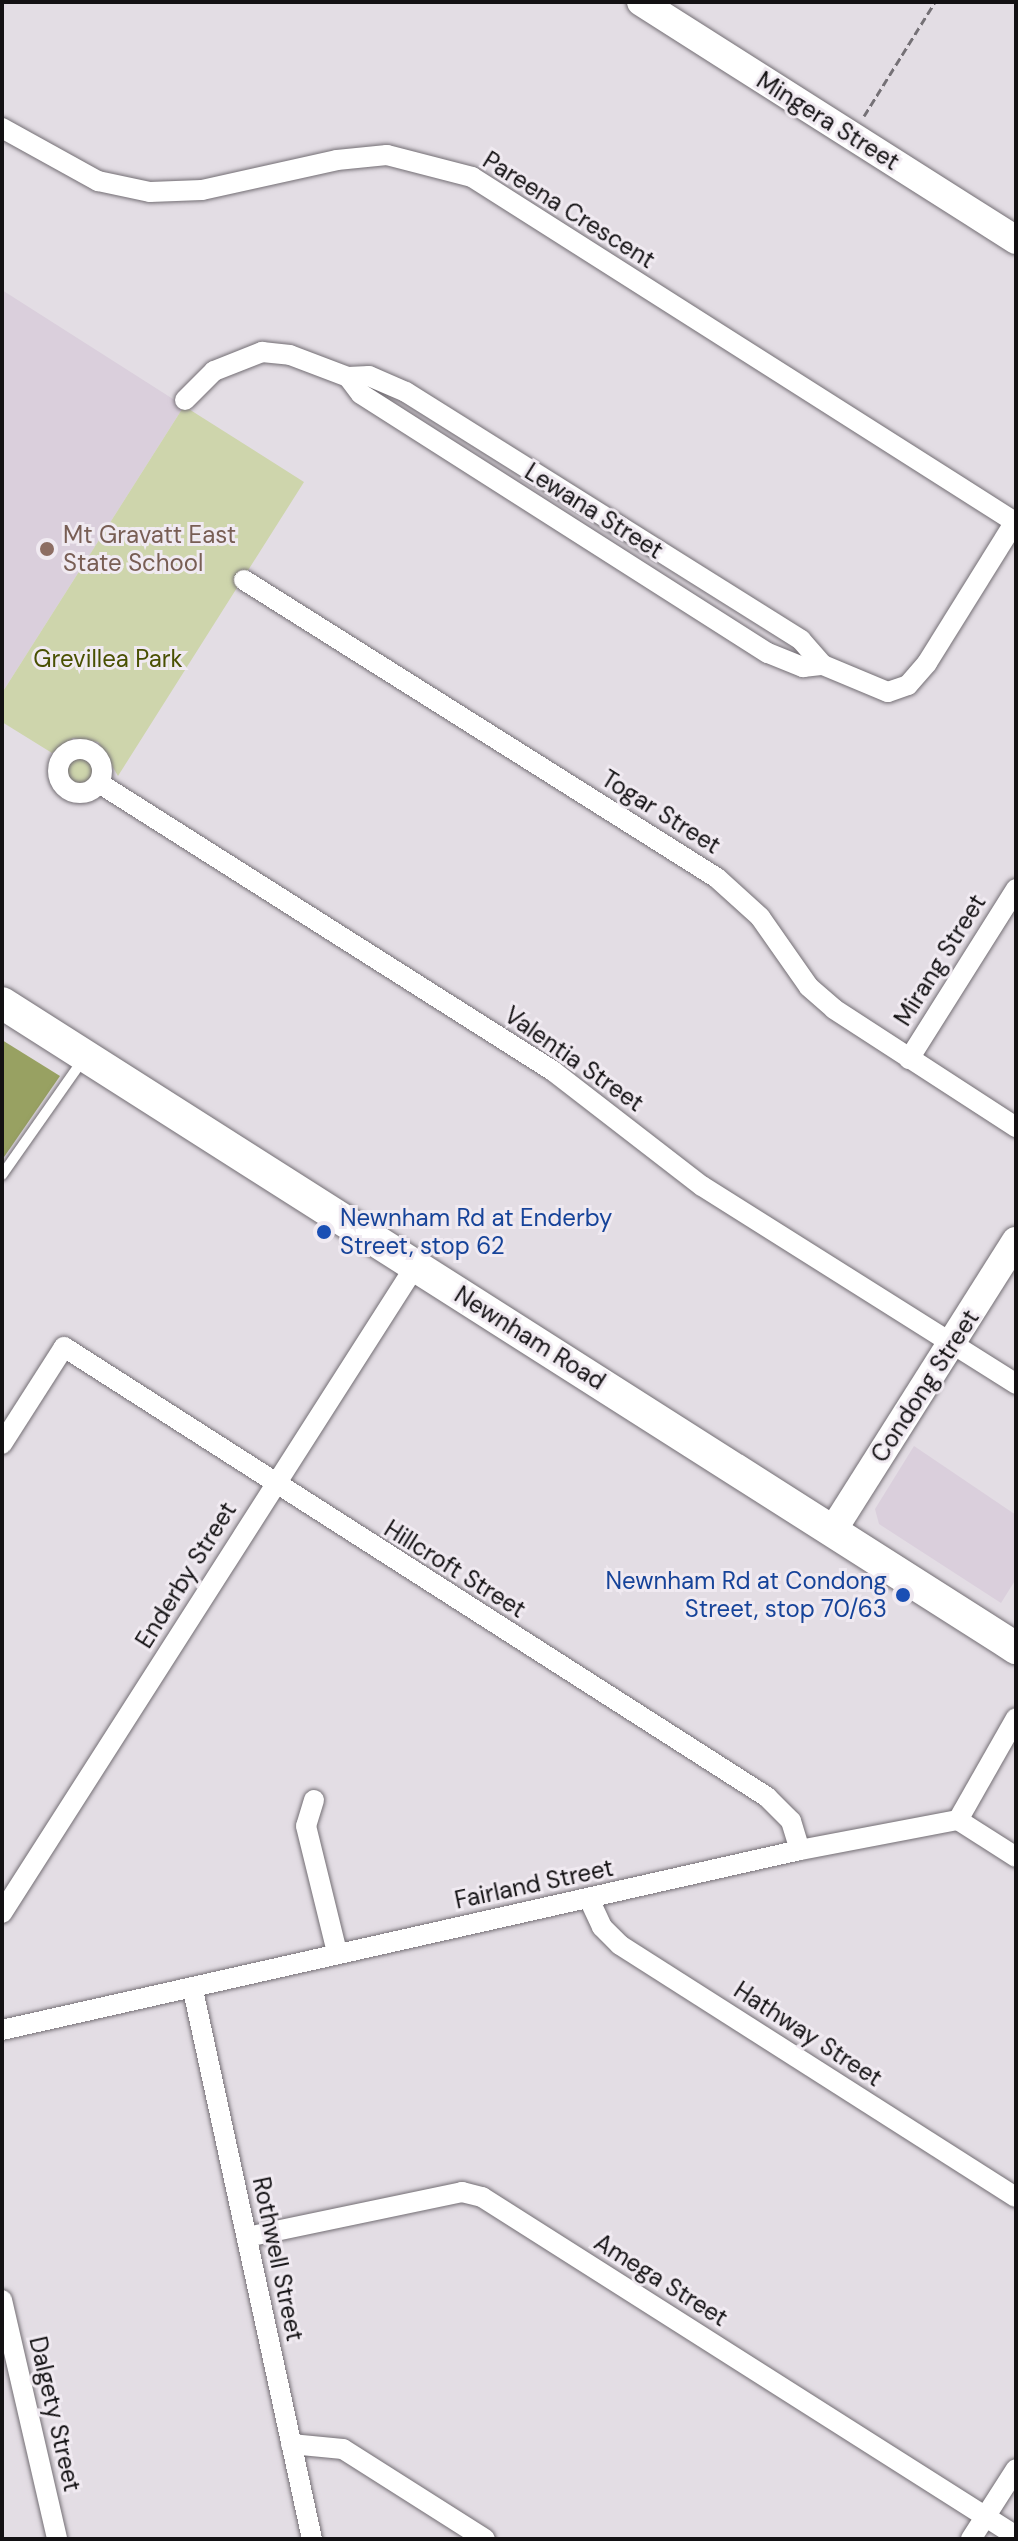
<!DOCTYPE html>
<style>
body{margin:0}
#map{position:relative;width:1018px;height:2541px;overflow:hidden;background:#e3dde4;font-family:"DM Sans",sans-serif}
div>[style]{position:absolute}
[style*='--x']{left:calc(var(--x)*1px);top:calc(var(--y)*1px);width:calc(var(--w)*1px);rotate:calc(var(--a)*1deg)}
.built>*{inset:0;background:#dacfdc}
.green>*{inset:0;background:#ced5ac}
.round{border-radius:50%}
.forest>*{inset:0;background:#98a162}
.path>*{height:3px;margin-top:-1.5px;transform-origin:0;background:repeating-linear-gradient(90deg,#757176 0 8px,transparent 0 12px)}
.roads{filter:drop-shadow(0 0 2px #736e74) drop-shadow(0 0 2px #736e74)}
.lane>*{height:10px;margin:-5px;padding:0 5px;transform-origin:5px;border-radius:5px;background:#fff}
.street>*{height:20px;margin:-10px;padding:0 10px;transform-origin:10px;border-radius:10px;background:#fff}
.street>.ring{margin:-10px;padding:0;box-sizing:content-box;background:none;border:20px solid #fff;border-radius:50%}
.secondary>*{height:28px;margin:-14px;padding:0 14px;transform-origin:14px;border-radius:14px;background:#fff}
.primary>*{height:32px;margin:-16px;padding:0 16px;transform-origin:16px;border-radius:16px;background:#fff}
.dots>*{width:22px;height:22px;translate:-50% -50%;box-sizing:border-box;border:4px solid #f0eaf1;border-radius:50%}
span{translate:-50% -50%;white-space:nowrap;text-align:center;line-height:1.15;-webkit-text-stroke:6px #f0eaf1;paint-order:stroke}
.street-label{font-size:24px;color:#131113}
.education-label{font-size:24px;color:#785e54}
.left{translate:0 -50%;text-align:left}
.park-label{font-size:24px;color:#495002}
.transit-label{font-size:24px;color:#164399}
.right{translate:-100% -50%;text-align:right}
.frame{position:absolute;inset:0;border:4px solid #131113;pointer-events:none}
</style>
<div id="map">
<div class="built">
<i style="clip-path:polygon(2px 290px,184px 406px,2px 693px)"></i>
<i style="clip-path:polygon(914px 1446px,1016px 1515px,1016px 1579px,1001px 1603px,879px 1524px,875px 1509px)"></i>
</div>
<div class="green">
<i style="clip-path:polygon(184px 406px,304px 482px,118px 776px,98px 742px,73px 738px,52px 753px,2px 722px,2px 693px)"></i>
<i class="round" style="left:66px;top:757px;width:28px;height:28px"></i>
</div>
<div class="forest">
<i style="clip-path:polygon(2px 1040px,60px 1076px,2px 1160px)"></i>
</div>
<div class="path">
<i style="--x:864;--y:116;--w:134;--a:-58.1"></i>
</div>
<div class="roads">
<div class="lane">
<i style="--x:2;--y:1175;--w:139;--a:-54.9"></i>
</div>
<div class="street">
<i style="--x:2;--y:128;--w:110;--a:28.9"></i>
<i style="--x:98;--y:181;--w:53;--a:11.9"></i>
<i style="--x:150;--y:192;--w:52;--a:-2.2"></i>
<i style="--x:202;--y:190;--w:138;--a:-12.5"></i>
<i style="--x:337;--y:160;--w:50;--a:-5.7"></i>
<i style="--x:387;--y:155;--w:88;--a:14.5"></i>
<i style="--x:472;--y:177;--w:643;--a:32.43"></i>
<i style="--x:348;--y:377;--w:21;--a:53"></i>
<i style="--x:361;--y:394;--w:482;--a:32.5"></i>
<i style="--x:768;--y:653;--w:38;--a:22"></i>
<i style="--x:803;--y:667;--w:20;--a:-6"></i>
<i style="--x:185;--y:400;--w:41;--a:-45"></i>
<i style="--x:214;--y:371;--w:52;--a:-21.6"></i>
<i style="--x:262;--y:352;--w:28;--a:6"></i>
<i style="--x:290;--y:355;--w:62;--a:20.8"></i>
<i style="--x:348;--y:377;--w:21;--a:-3"></i>
<i style="--x:369;--y:376;--w:40;--a:23.4"></i>
<i style="--x:406;--y:392;--w:466;--a:32.1"></i>
<i style="--x:801;--y:640;--w:33;--a:49"></i>
<i style="--x:823;--y:665;--w:70;--a:22.6"></i>
<i style="--x:888;--y:692;--w:21;--a:-19"></i>
<i style="--x:908;--y:685;--w:29;--a:-49"></i>
<i style="--x:927;--y:663;--w:168;--a:-58.1"></i>
<i style="--x:244;--y:580;--w:559;--a:32.21"></i>
<i style="--x:717;--y:878;--w:58;--a:42.2"></i>
<i style="--x:760;--y:917;--w:85;--a:55"></i>
<i style="--x:809;--y:987;--w:33;--a:41"></i>
<i style="--x:834;--y:1009;--w:217;--a:33"></i>
<i class="ring" style="left:58px;top:749px;width:24px;height:24px"></i>
<i style="--x:99;--y:783;--w:538;--a:32.39"></i>
<i style="--x:553;--y:1071;--w:188;--a:37.7"></i>
<i style="--x:702;--y:1186;--w:371;--a:32.2"></i>
<i style="--x:909;--y:1059;--w:201;--a:-57.8"></i>
<i style="--x:2;--y:1444;--w:115;--a:-57.4"></i>
<i style="--x:64;--y:1347;--w:835;--a:32.62"></i>
<i style="--x:767;--y:1797;--w:34;--a:45"></i>
<i style="--x:791;--y:1821;--w:30;--a:73"></i>
<i style="--x:314;--y:1800;--w:27;--a:107"></i>
<i style="--x:306;--y:1826;--w:130;--a:76.2"></i>
<i style="--x:958;--y:1820;--w:69;--a:32.5"></i>
<i style="--x:589;--y:1899;--w:31;--a:65"></i>
<i style="--x:602;--y:1927;--w:25;--a:45"></i>
<i style="--x:620;--y:1945;--w:469;--a:32.5"></i>
<i style="--x:2;--y:1913;--w:769;--a:-57.43"></i>
<i style="--x:193;--y:1990;--w:562;--a:77.77"></i>
<i style="--x:2;--y:2030;--w:818;--a:-12.71"></i>
<i style="--x:800;--y:1850;--w:161;--a:-10.8"></i>
<i style="--x:958;--y:1820;--w:117;--a:-60.4"></i>
<i style="--x:247;--y:2237;--w:220;--a:-11.8"></i>
<i style="--x:462;--y:2192;--w:21;--a:14"></i>
<i style="--x:482;--y:2197;--w:633;--a:32.41"></i>
<i style="--x:2;--y:2300;--w:245;--a:77"></i>
<i style="--x:291;--y:2444;--w:52;--a:5.5"></i>
<i style="--x:343;--y:2449;--w:168;--a:32.4"></i>
<i style="--x:971;--y:2539;--w:83;--a:-57.3"></i>
</div>
<div class="secondary">
<i style="--x:641;--y:2;--w:444;--a:32.4"></i>
<i style="--x:833;--y:1530;--w:342;--a:-57.7"></i>
</div>
<div class="primary">
<i style="--x:2;--y:1003;--w:1202;--a:32.46"></i>
</div>
</div>
<div class="dots">
<i style="left:47px;top:549px;background:#8d6e63"></i>
<i style="left:324px;top:1232px;background:#1a4fb4"></i>
<i style="left:903px;top:1595px;background:#1a4fb4"></i>
</div>
<div class="street-label">
<span style="left:828px;top:121px;rotate:32deg">Mingera Street</span>
<span style="left:569px;top:210px;rotate:32deg">Pareena Crescent</span>
<span style="left:594px;top:511px;rotate:32deg">Lewana Street</span>
<span style="left:661px;top:812px;rotate:32deg">Togar Street</span>
<span style="left:940px;top:960px;rotate:-58deg">Mirang Street</span>
<span style="left:574px;top:1059px;rotate:35deg">Valentia Street</span>
<span style="left:530px;top:1338px;rotate:32deg">Newnham Road</span>
<span style="left:925px;top:1386px;rotate:-57deg">Condong Street</span>
<span style="left:455px;top:1569px;rotate:32deg">Hillcroft Street</span>
<span style="left:186px;top:1575px;rotate:-58deg">Enderby Street</span>
<span style="left:534px;top:1884px;rotate:-12deg">Fairland Street</span>
<span style="left:808px;top:2034px;rotate:33deg">Hathway Street</span>
<span style="left:278px;top:2259px;rotate:78deg">Rothwell Street</span>
<span style="left:661px;top:2280px;rotate:32deg">Amega Street</span>
<span style="left:55px;top:2414px;rotate:77deg">Dalgety Street</span>
</div>
<div class="education-label">
<span class="left" style="left:63px;top:549px">Mt Gravatt East<br>State School</span>
</div>
<div class="park-label">
<span style="left:108px;top:659px">Grevillea Park</span>
</div>
<div class="transit-label">
<span class="left" style="left:340px;top:1232px">Newnham Rd at Enderby<br>Street, stop 62</span>
<span class="right" style="left:887px;top:1595px">Newnham Rd at Condong<br>Street, stop 70/63</span>
</div>
<div class="frame"></div>
</div>
